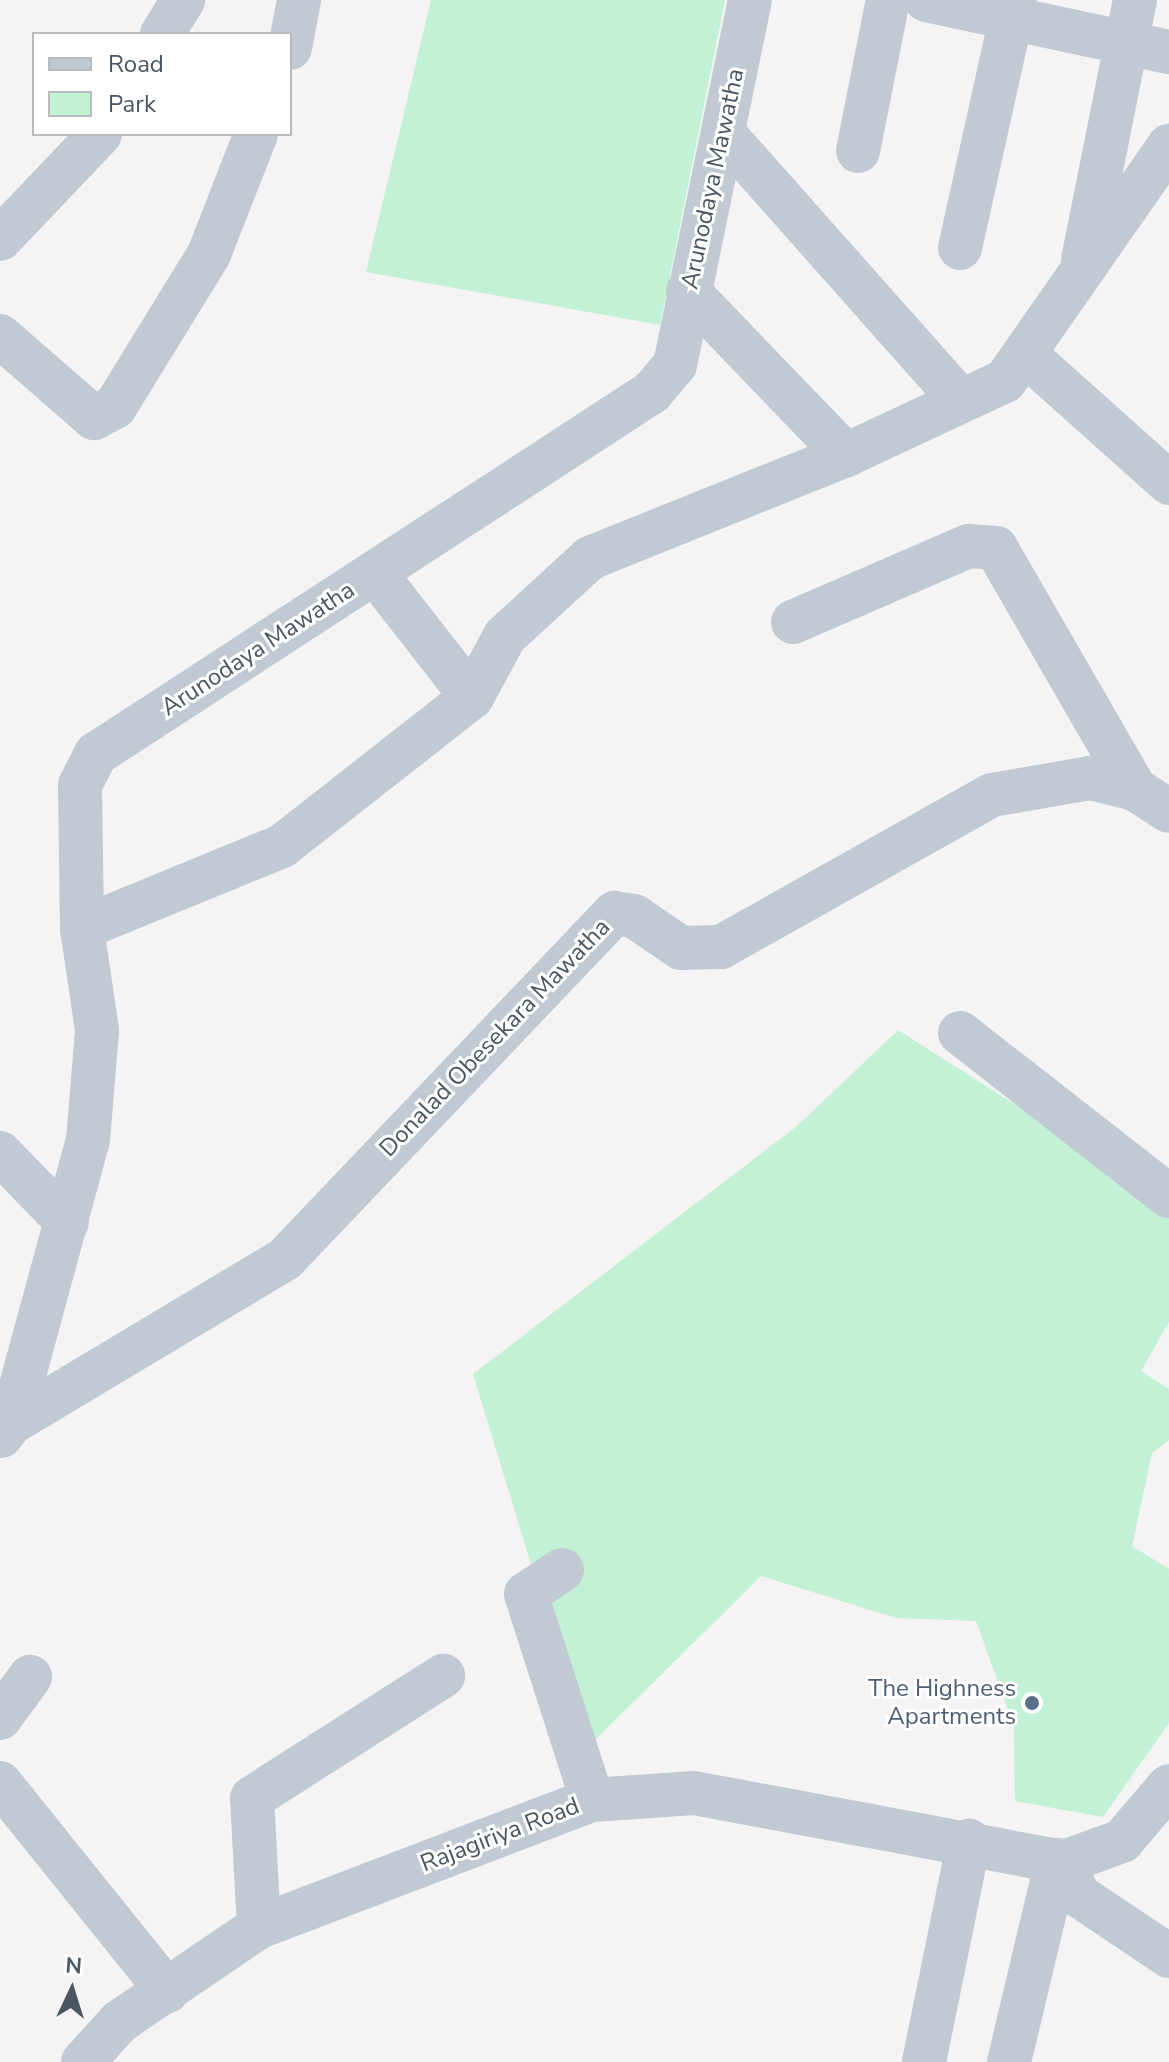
<!DOCTYPE html>
<style>
body{margin:0}
#map{position:relative;width:1169px;height:2062px;overflow:hidden;background:#f5f3f3;font-family:"Nunito Sans",sans-serif}
div>[style]{position:absolute}
[style*='--x']{left:calc(var(--x)*1px);top:calc(var(--y)*1px);width:calc(var(--w)*1px);rotate:calc(var(--a)*1deg)}
.green>*{inset:0;background:#c3f1d5}
.minor>*{height:44px;margin:-22px;padding:0 22px;transform-origin:22px;border-radius:22px;background:#c1cad2}
.dots>*{width:22px;height:22px;translate:-50% -50%;box-sizing:border-box;border:4px solid #fff;border-radius:50%}
span{translate:-50% -50%;white-space:nowrap;text-align:center;line-height:1.15;-webkit-text-stroke:6px #fff;paint-order:stroke}
.street-label{font-size:24px;color:#4a5661}
.service-label{font-size:24px;color:#4e5e75}
.right{translate:-100% -50%;text-align:right}
.legend{position:absolute;left:32px;top:32px;width:260px;height:104px;box-sizing:border-box;background:#fff;border:2px solid #b7bbc0;margin:0;padding:10px 14px;list-style:none;font-size:24px;color:#4a5661}
.legend li{display:flex;align-items:center;gap:16px;height:40px}
.legend b{width:40px;border:2px solid #b7bbc0}
.north{position:absolute;left:32px;top:1950px;width:80px;height:80px;-webkit-text-stroke:6px #fff;paint-order:stroke;rotate:4deg;font-size:22px;font-weight:700;line-height:32px;text-align:center;color:#4a5661}
.north::after{content:'';display:block;margin:auto;width:28px;height:36px;background:#4a5661;clip-path:polygon(50% 0,100% 100%,50% 72%,0 100%)}
</style>
<div id="map">
<div class="green">
<i style="clip-path:polygon(431px 0,725px 0,660px 325px,366px 272px)"></i>
<i style="clip-path:polygon(898px 1030px,1169px 1203px,1169px 1322px,1141px 1371px,1169px 1389px,1169px 1440px,1152px 1453px,1132px 1546px,1169px 1569px,1169px 1723px,1103px 1817px,1015px 1801px,1014px 1726px,976px 1621px,896px 1618px,761px 1576px,587px 1748px,473px 1374px,797px 1126px)"></i>
</div>
<div class="minor">
<i style="--x:926;--y:0;--w:249;--a:12.1"></i>
<i style="--x:162;--y:34;--w:40;--a:-58"></i>
<i style="--x:290;--y:48;--w:49;--a:-79.4"></i>
<i style="--x:725;--y:135;--w:354;--a:48.4"></i>
<i style="--x:858;--y:151;--w:154;--a:-78.8"></i>
<i style="--x:0;--y:239;--w:145;--a:-46.4"></i>
<i style="--x:960;--y:248;--w:254;--a:-77.5"></i>
<i style="--x:1083;--y:260;--w:265;--a:-78.7"></i>
<i style="--x:688;--y:291;--w:228;--a:46.1"></i>
<i style="--x:0;--y:336;--w:125;--a:41.1"></i>
<i style="--x:94;--y:418;--w:24;--a:-28"></i>
<i style="--x:115;--y:407;--w:180;--a:-58.4"></i>
<i style="--x:209;--y:254;--w:129;--a:-68.6"></i>
<i style="--x:1026;--y:355;--w:192;--a:41.8"></i>
<i style="--x:375;--y:573;--w:157;--a:52"></i>
<i style="--x:793;--y:622;--w:192;--a:-23.4"></i>
<i style="--x:969;--y:546;--w:27;--a:4"></i>
<i style="--x:996;--y:548;--w:278;--a:60"></i>
<i style="--x:82;--y:928;--w:216;--a:-22.3"></i>
<i style="--x:282;--y:846;--w:241;--a:-38.1"></i>
<i style="--x:472;--y:697;--w:69;--a:-61.6"></i>
<i style="--x:505;--y:636;--w:115;--a:-42.5"></i>
<i style="--x:590;--y:558;--w:276;--a:-21.9"></i>
<i style="--x:846;--y:455;--w:175;--a:-25"></i>
<i style="--x:1005;--y:381;--w:287;--a:-55.1"></i>
<i style="--x:960;--y:1033;--w:265;--a:38"></i>
<i style="--x:0;--y:1153;--w:96;--a:45.8"></i>
<i style="--x:11;--y:1423;--w:293;--a:-74.8"></i>
<i style="--x:88;--y:1140;--w:110;--a:-85.3"></i>
<i style="--x:97;--y:1030;--w:103;--a:-98.4"></i>
<i style="--x:82;--y:928;--w:143;--a:-90.8"></i>
<i style="--x:80;--y:785;--w:35;--a:-63"></i>
<i style="--x:96;--y:754;--w:663;--a:-33.07"></i>
<i style="--x:652;--y:392;--w:35;--a:-50"></i>
<i style="--x:675;--y:365;--w:373;--a:-78.4"></i>
<i style="--x:1;--y:1436;--w:16;--a:-52"></i>
<i style="--x:11;--y:1423;--w:319;--a:-30.9"></i>
<i style="--x:285;--y:1259;--w:478;--a:-46.4"></i>
<i style="--x:615;--y:913;--w:19;--a:9"></i>
<i style="--x:634;--y:916;--w:57;--a:34.2"></i>
<i style="--x:681;--y:948;--w:40;--a:-1.4"></i>
<i style="--x:721;--y:947;--w:311;--a:-29.3"></i>
<i style="--x:992;--y:795;--w:99;--a:-9.8"></i>
<i style="--x:1090;--y:778;--w:46;--a:13.7"></i>
<i style="--x:1135;--y:789;--w:40;--a:32.9"></i>
<i style="--x:562;--y:1570;--w:43;--a:146.3"></i>
<i style="--x:526;--y:1594;--w:216;--a:72.2"></i>
<i style="--x:0;--y:1718;--w:51;--a:-53.8"></i>
<i style="--x:0;--y:1783;--w:267;--a:51.2"></i>
<i style="--x:1064;--y:1862;--w:36;--a:67"></i>
<i style="--x:1078;--y:1895;--w:110;--a:33.8"></i>
<i style="--x:259;--y:1927;--w:129;--a:-93.1"></i>
<i style="--x:252;--y:1798;--w:227;--a:-32.6"></i>
<i style="--x:83;--y:2062;--w:54;--a:-48"></i>
<i style="--x:119;--y:2022;--w:169;--a:-34.2"></i>
<i style="--x:259;--y:1927;--w:356;--a:-20.9"></i>
<i style="--x:592;--y:1800;--w:102;--a:-3.9"></i>
<i style="--x:694;--y:1793;--w:376;--a:10.6"></i>
<i style="--x:1064;--y:1862;--w:62;--a:-19.9"></i>
<i style="--x:1122;--y:1841;--w:72;--a:-49.5"></i>
<i style="--x:924;--y:2062;--w:226;--a:-78.5"></i>
<i style="--x:1009;--y:2062;--w:208;--a:-76.6"></i>
</div>
<div class="dots">
<i style="left:1032px;top:1703px;background:#5c6f8a"></i>
</div>
<div class="street-label">
<span style="left:713px;top:179px;rotate:-78deg">Arunodaya Mawatha</span>
<span style="left:258px;top:649px;rotate:-33deg">Arunodaya Mawatha</span>
<span style="left:495px;top:1038px;rotate:-46deg">Donalad Obesekara Mawatha</span>
<span style="left:500px;top:1835px;rotate:-21deg">Rajagiriya Road</span>
</div>
<div class="service-label">
<span class="right" style="left:1016px;top:1703px">The Highness<br>Apartments</span>
</div>
<ul class="legend">
<li><b style="height:10px;background:#c1cad2"></b>Road</li>
<li><b style="height:22px;background:#c3f1d5"></b>Park</li>
</ul>
<div class="north">N</div>
</div>
